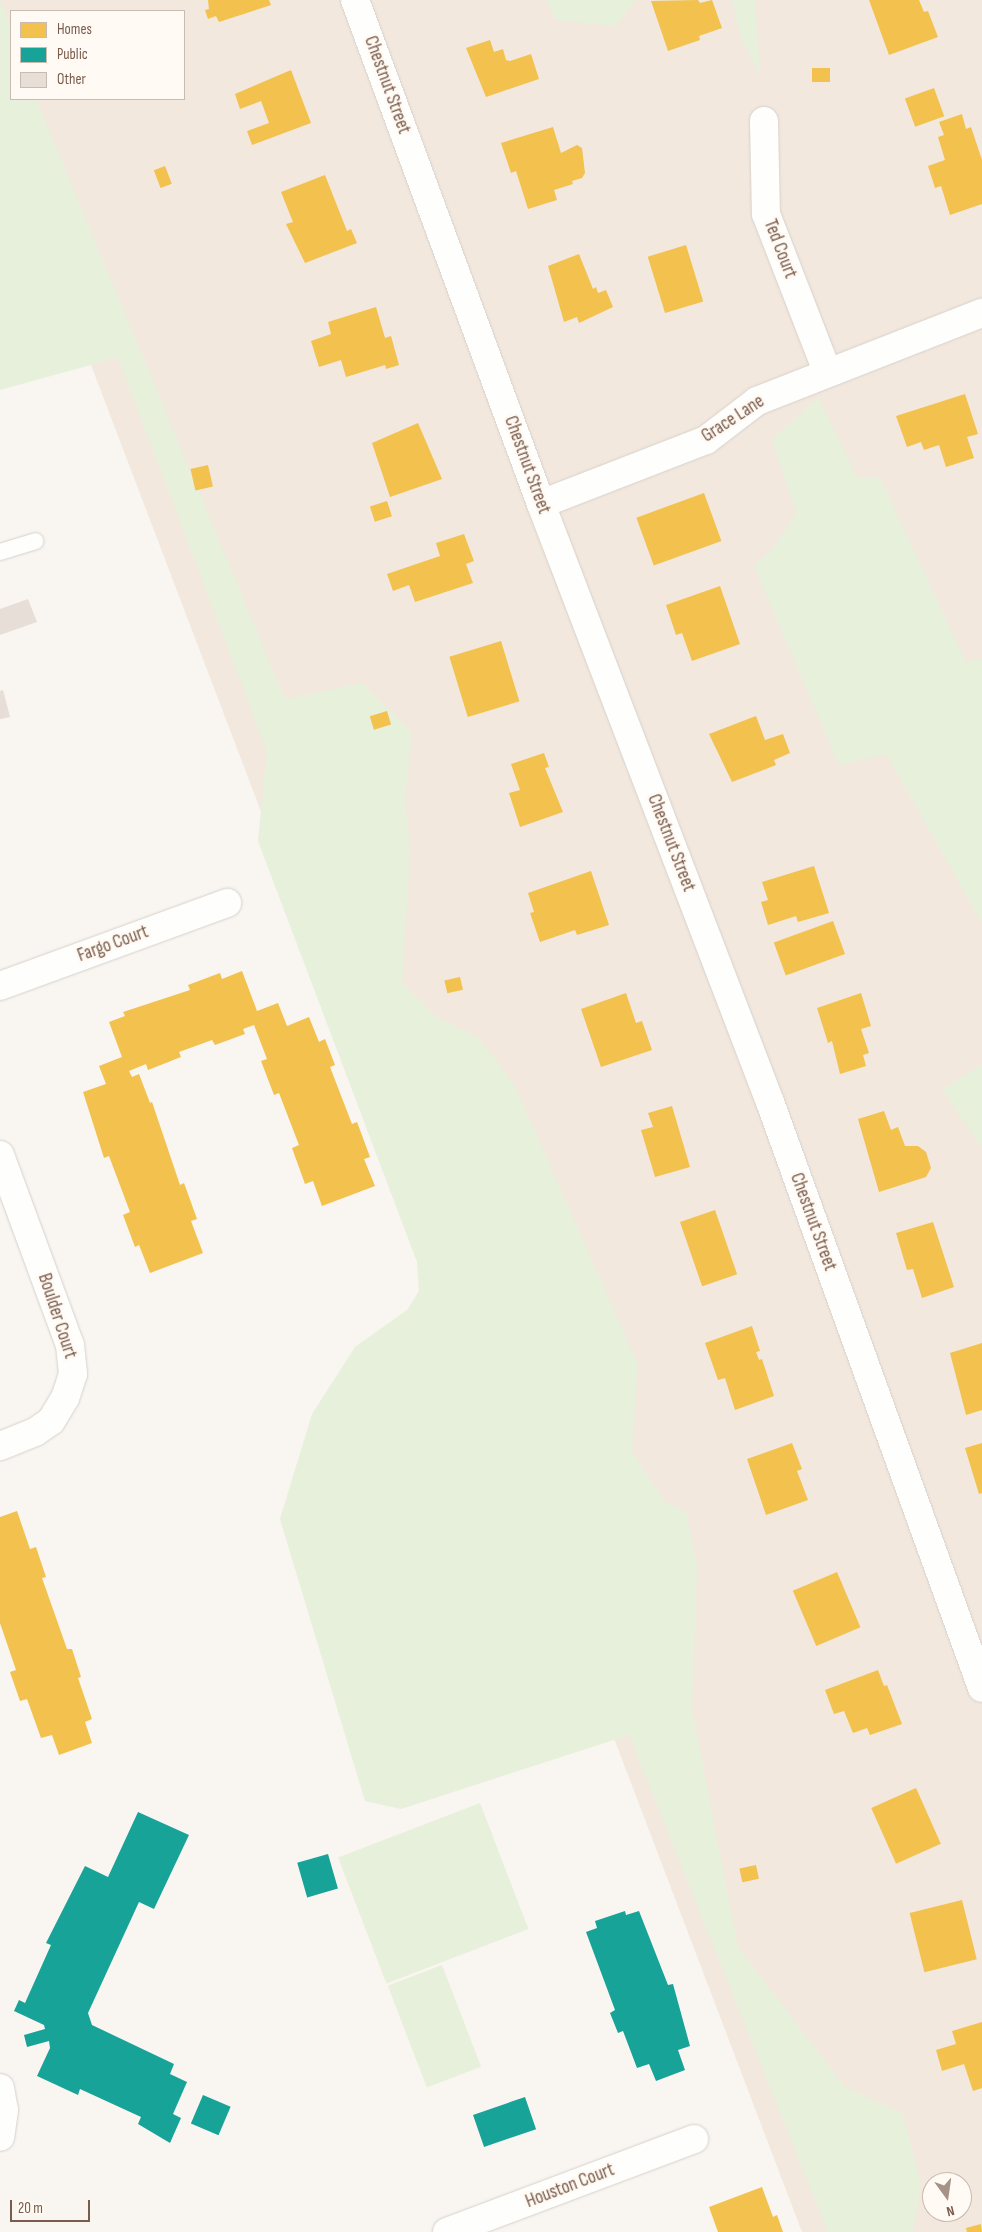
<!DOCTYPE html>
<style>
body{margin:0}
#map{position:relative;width:982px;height:2232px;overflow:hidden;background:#f9f5f0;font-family:"Sofia Sans Condensed",sans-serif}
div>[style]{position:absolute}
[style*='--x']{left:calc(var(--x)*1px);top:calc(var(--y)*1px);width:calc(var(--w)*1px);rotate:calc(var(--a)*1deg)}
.residential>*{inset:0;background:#f2e8de}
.green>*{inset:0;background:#e7f0db;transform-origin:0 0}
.homes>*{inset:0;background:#f2c14e;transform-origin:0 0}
.public>*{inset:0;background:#17a398;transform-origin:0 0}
.building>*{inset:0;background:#e6ded7}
.roads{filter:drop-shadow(0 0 1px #d7d1cb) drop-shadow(0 0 1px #d7d1cb)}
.service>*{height:16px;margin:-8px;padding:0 8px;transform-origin:8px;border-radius:8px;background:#fefefd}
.minor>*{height:28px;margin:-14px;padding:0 14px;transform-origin:14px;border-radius:14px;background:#fefefd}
span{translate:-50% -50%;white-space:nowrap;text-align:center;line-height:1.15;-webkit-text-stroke:5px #fffaf3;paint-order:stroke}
.street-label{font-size:19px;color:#7a5c4d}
.legend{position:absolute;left:10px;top:10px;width:175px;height:90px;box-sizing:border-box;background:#fffaf3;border:1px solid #cabbb1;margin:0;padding:6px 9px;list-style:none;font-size:15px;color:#7a5c4d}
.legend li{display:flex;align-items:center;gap:10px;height:25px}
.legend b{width:25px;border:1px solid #cabbb1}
.north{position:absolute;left:922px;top:2172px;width:50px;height:50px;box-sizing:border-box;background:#fffaf3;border:1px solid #cabbb1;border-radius:50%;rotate:166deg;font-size:14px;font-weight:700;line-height:20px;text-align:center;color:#7a5c4d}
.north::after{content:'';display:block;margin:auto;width:18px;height:22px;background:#a69286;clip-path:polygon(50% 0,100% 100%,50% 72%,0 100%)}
.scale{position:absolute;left:10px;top:2200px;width:80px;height:22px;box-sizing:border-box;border:2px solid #7a5c4d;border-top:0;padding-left:6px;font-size:15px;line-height:18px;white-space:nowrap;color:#7a5c4d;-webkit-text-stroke:4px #fffaf3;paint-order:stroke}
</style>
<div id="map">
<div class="residential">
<i style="clip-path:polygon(evenodd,0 0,982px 0,982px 2232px,802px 2232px,0 126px,0 0,11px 11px,184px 11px,184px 99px,11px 99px,11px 11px,0 0,932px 2182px,962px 2182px,962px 2212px,932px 2212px,932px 2182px)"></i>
</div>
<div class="green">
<i style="clip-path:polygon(0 0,11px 26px,11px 99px,36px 99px,285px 699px,362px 683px,412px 732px,405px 800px,410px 851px,402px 983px,436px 1017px,479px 1038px,515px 1086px,638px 1364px,632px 1452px,666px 1503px,686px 1511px,697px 1566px,692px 1709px,738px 1947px,845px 2087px,903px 2114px,921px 2184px,913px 2232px,828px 2232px,629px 1735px,401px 1809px,365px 1801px,280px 1519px,312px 1414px,355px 1347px,407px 1310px,419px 1291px,417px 1262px,258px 841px,267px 751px,118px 358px,127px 355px,0 390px)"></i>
<i style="clip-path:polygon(546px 0,636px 0,616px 26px,556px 20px)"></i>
<i style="clip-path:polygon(732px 0,755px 0,760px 75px,742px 40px)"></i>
<i style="clip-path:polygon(818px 397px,857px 477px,880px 478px,966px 662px,982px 659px,982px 923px,886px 754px,839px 765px,754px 566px,773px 548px,797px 513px,772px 440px)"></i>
<i style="clip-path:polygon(982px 1064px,982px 1147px,942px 1090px)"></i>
<i style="left:480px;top:1803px;width:135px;height:152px;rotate:69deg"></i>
<i style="left:442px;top:1965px;width:109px;height:58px;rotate:69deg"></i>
</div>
<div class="homes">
<i style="clip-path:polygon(208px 0,269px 0,271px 5px,219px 22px,216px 16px,208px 19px,205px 10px,209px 9px)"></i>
<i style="clip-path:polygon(698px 0,700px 3px,712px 0,722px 28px,699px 36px,700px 40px,668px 51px,651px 1px)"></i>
<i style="clip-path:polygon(869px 0,919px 0,924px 12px,928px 11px,938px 37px,889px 55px)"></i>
<i style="clip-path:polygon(490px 40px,494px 52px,503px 49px,506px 60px,510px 61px,531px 54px,539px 79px,486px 97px,466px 48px)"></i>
<i style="left:812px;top:68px;width:18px;height:14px"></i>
<i style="clip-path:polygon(291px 70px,311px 123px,252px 145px,247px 131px,269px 123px,261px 101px,240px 109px,235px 94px)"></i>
<i style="left:934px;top:88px;width:30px;height:31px;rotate:70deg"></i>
<i style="clip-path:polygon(962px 114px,966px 129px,971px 127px,982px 160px,982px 204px,950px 215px,941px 186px,935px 188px,928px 166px,945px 160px,938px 137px,944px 135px,939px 122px)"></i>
<i style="clip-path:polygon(553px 127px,561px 153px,577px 145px,582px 148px,585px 173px,582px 178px,572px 181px,573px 184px,554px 190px,557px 200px,528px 209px,516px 171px,511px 173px,501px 143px)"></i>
<i style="left:165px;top:166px;width:19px;height:12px;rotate:69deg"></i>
<i style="clip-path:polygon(325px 175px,347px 231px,351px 229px,357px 243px,305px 263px,286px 224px,293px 222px,281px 192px)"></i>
<i style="left:686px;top:245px;width:59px;height:40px;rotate:73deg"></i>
<i style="clip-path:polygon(579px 254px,593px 289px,596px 287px,598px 293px,606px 290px,613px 307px,579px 323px,577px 317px,564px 322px,548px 266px)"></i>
<i style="clip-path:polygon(376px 307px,385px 338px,391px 336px,399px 365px,386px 369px,385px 365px,346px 377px,341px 360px,319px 367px,311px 341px,331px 334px,328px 322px)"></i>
<i style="clip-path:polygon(965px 394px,978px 434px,967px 437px,974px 458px,946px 467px,939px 445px,924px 450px,921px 442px,907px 447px,896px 416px)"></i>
<i style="clip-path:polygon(418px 423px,442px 479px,390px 497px,372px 443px)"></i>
<i style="left:208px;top:465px;width:22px;height:18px;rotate:77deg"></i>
<i style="left:704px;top:493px;width:51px;height:72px;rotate:70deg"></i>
<i style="left:387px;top:501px;width:16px;height:18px;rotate:72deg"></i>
<i style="clip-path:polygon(464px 534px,474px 561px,466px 564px,473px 583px,415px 602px,409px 585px,393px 591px,387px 574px,440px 556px,436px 543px)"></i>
<i style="clip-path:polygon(720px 586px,740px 644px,692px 661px,682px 633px,676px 635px,666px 605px)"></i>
<i style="left:501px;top:641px;width:63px;height:54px;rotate:73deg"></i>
<i style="left:387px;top:711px;width:14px;height:18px;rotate:73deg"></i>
<i style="clip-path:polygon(756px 716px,765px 740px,783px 734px,790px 753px,774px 760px,776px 765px,732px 782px,709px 734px)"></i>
<i style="clip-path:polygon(544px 753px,549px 767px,545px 768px,563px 812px,520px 827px,509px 793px,520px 790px,511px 764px)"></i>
<i style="clip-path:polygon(814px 866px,829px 913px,798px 922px,796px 916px,768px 925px,761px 902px,768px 900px,762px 882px)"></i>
<i style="clip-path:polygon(591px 871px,609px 925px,577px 935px,575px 930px,540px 942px,530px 913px,534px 912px,528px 893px)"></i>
<i style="left:833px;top:921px;width:35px;height:63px;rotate:70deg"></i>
<i style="clip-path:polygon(242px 971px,257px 1011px,278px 1003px,287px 1026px,309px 1017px,319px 1042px,325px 1039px,335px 1065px,330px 1067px,352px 1124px,357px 1122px,370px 1157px,364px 1159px,375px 1186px,322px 1206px,313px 1181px,305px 1184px,292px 1148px,299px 1145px,279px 1093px,274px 1095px,261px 1061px,267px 1059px,254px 1025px,243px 1029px,245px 1034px,215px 1045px,212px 1040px,179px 1052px,181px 1057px,148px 1070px,146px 1064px,129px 1071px,132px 1077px,139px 1074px,150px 1103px,152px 1102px,180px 1185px,184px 1183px,197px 1219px,191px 1221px,203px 1253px,150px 1273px,139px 1245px,135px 1247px,123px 1215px,130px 1212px,109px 1156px,104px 1158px,83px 1092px,106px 1084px,99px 1066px,122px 1057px,109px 1022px,125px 1016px,123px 1012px,190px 990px,188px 985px,220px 973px,222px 979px)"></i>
<i style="left:460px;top:977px;width:13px;height:16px;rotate:77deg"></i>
<i style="clip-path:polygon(626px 993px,636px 1023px,642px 1021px,652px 1050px,601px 1067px,581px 1009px)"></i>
<i style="clip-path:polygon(861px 993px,871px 1026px,861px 1029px,869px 1053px,863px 1055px,866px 1066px,840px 1074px,832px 1041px,828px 1043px,817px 1008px)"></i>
<i style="clip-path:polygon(672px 1106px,690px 1167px,655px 1177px,641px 1130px,653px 1127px,648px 1113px)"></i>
<i style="clip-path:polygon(884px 1111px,891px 1130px,898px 1127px,905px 1146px,918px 1146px,926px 1152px,931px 1168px,926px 1177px,879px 1192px,858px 1119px)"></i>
<i style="left:715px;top:1210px;width:68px;height:37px;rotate:71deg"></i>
<i style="clip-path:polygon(933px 1222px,954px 1287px,922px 1298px,913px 1269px,907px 1270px,896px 1233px)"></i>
<i style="clip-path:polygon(752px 1326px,760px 1351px,756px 1352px,759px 1360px,762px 1359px,774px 1396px,735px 1410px,725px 1378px,718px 1380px,705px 1343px)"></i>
<i style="clip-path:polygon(982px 1343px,982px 1410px,966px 1415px,950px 1353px)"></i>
<i style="clip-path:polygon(792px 1443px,802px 1469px,797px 1471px,808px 1500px,766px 1515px,747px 1459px)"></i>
<i style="clip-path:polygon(982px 1443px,982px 1493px,979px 1494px,965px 1448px)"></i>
<i style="clip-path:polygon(17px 1511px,30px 1549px,36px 1547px,46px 1577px,42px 1578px,67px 1649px,72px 1649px,81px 1677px,78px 1678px,92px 1719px,85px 1722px,92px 1743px,59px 1755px,52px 1735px,41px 1738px,27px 1699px,20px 1701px,10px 1672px,16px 1670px,0 1623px,0 1517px)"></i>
<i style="left:837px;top:1572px;width:60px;height:48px;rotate:67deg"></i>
<i style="clip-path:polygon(878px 1670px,884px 1686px,887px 1685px,902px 1724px,870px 1735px,867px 1728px,853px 1733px,844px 1711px,834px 1714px,825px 1690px)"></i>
<i style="left:916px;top:1788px;width:61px;height:49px;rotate:66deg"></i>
<i style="left:756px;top:1865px;width:14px;height:17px;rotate:78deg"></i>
<i style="left:962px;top:1900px;width:61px;height:54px;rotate:76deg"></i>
<i style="clip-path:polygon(982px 2022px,982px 2088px,973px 2091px,964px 2064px,942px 2071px,936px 2050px,956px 2044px,952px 2031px)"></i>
<i style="clip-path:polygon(762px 2187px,773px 2217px,777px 2215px,783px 2232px,718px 2232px,709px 2207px)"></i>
<i style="clip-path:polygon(981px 2224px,982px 2232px,967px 2232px,966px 2228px)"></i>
</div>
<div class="public">
<i style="clip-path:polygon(138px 1812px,189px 1835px,154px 1909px,139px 1902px,88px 2013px,92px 2025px,174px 2064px,170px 2074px,187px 2082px,173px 2114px,181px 2118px,170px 2143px,138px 2124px,141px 2117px,80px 2089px,78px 2095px,37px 2076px,50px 2048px,49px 2041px,27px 2047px,24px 2035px,45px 2029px,44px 2025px,14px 2011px,19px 2000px,25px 2003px,51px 1945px,46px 1943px,85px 1866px,108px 1877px)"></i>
<i style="left:328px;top:1854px;width:36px;height:32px;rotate:74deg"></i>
<i style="clip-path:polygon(625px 1911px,626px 1915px,639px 1911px,668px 1985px,673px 1984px,690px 2046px,678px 2050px,685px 2070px,656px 2081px,649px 2064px,637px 2068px,623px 2031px,618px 2033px,610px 2013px,615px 2010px,586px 1932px,597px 1928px,595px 1921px)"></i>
<i style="left:203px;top:2095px;width:30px;height:31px;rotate:23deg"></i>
<i style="left:525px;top:2097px;width:34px;height:55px;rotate:71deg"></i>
</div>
<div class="building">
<i style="clip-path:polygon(28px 599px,37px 622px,0 635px,0 609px)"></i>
<i style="clip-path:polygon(3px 690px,10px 717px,0 719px,0 691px)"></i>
</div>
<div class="roads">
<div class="service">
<i style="--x:0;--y:552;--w:37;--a:-17"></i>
</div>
<div class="minor">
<i style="--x:355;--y:0;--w:537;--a:69.74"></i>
<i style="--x:541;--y:504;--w:640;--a:69.05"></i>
<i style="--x:770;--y:1102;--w:623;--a:70.11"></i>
<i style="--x:764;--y:121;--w:93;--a:88.8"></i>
<i style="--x:766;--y:214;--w:168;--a:68.8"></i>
<i style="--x:541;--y:504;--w:177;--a:-21.2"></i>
<i style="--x:706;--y:440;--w:64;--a:-37.4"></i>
<i style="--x:757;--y:401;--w:242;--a:-21.4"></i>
<i style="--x:0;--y:986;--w:242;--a:-20.1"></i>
<i style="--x:0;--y:1155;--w:202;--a:69.8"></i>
<i style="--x:70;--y:1345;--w:29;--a:84"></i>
<i style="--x:73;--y:1374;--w:25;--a:108"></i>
<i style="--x:65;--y:1398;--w:27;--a:121"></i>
<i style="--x:51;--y:1421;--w:19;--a:145"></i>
<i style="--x:35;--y:1432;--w:38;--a:158"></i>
<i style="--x:0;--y:2088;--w:22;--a:80"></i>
<i style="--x:4;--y:2110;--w:27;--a:98"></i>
<i style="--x:447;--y:2232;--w:264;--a:-20.6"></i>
</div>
</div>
<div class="street-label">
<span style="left:387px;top:85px;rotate:70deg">Chestnut Street</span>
<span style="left:780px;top:249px;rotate:69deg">Ted Court</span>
<span style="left:733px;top:419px;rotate:-33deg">Grace Lane</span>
<span style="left:527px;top:465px;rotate:70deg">Chestnut Street</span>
<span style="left:671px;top:843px;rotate:69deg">Chestnut Street</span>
<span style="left:113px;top:944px;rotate:-20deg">Fargo Court</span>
<span style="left:813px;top:1222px;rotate:70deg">Chestnut Street</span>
<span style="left:57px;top:1316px;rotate:72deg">Boulder Court</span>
<span style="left:570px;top:2186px;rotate:-21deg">Houston Court</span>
</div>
<ul class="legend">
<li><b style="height:14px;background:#f2c14e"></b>Homes</li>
<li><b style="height:14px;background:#17a398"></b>Public</li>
<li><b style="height:14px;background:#e6ded7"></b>Other</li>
</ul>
<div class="north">N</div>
<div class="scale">20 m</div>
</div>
